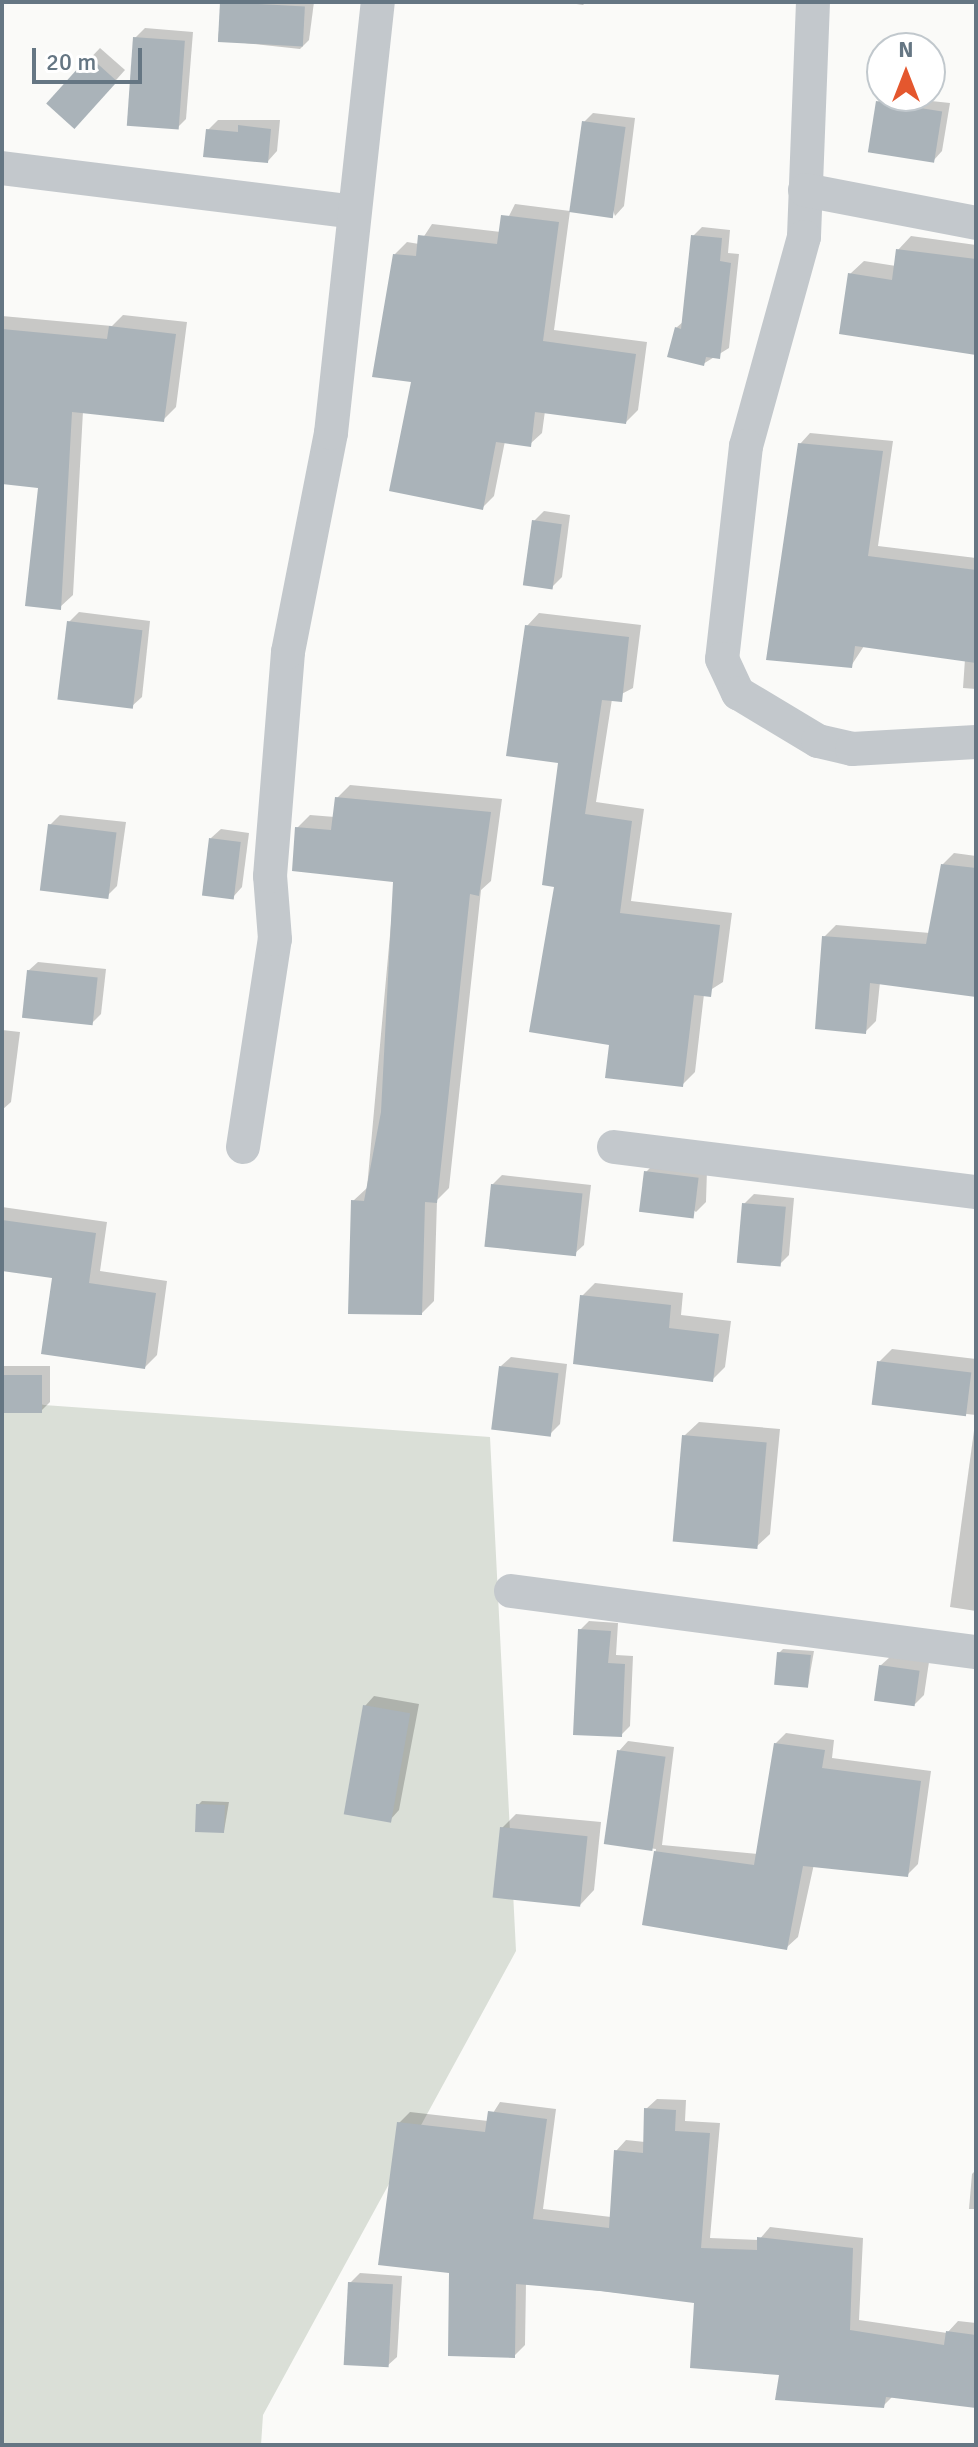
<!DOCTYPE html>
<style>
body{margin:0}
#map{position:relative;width:978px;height:2447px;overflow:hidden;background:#fafaf8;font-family:Signika,sans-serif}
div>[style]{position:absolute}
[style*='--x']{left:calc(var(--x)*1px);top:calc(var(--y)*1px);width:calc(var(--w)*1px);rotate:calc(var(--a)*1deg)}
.green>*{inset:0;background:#dadfd7}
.shadow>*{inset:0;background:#0003}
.building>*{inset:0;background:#aab3b9;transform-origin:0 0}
.street>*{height:34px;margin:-17px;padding:0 17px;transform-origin:17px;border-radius:17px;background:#c3c8cc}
span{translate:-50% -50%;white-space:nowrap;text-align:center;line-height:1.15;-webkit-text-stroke:8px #fff;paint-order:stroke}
.frame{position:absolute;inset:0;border:4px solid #657683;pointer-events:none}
.north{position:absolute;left:866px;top:32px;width:80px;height:80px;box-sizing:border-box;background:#fff;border:2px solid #c1c8cd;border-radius:50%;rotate:0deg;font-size:22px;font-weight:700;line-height:32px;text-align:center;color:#657683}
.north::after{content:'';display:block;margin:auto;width:28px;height:36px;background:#e4572e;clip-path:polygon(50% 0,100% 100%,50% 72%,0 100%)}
.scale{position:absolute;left:32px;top:48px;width:110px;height:36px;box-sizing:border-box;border:4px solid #657683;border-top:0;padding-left:10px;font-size:24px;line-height:28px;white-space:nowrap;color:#657683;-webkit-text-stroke:6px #fff;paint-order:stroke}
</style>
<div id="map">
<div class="green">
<i style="clip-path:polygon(2px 1393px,44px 1405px,490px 1437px,516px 1951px,263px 2415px,261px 2445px,2px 2445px)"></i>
</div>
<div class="shadow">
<i style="clip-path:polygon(222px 2px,314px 2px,309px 40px,300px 49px,218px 40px)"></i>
<i style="clip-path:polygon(563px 2px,586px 2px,583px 5px)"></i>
<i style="clip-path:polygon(145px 28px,193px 32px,186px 119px,176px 129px,135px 38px)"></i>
<i style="clip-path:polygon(100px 48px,125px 70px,83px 117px,48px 103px)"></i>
<i style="clip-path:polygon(884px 96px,950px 103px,942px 151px,933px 161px,878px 102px)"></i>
<i style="clip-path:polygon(593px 113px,635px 118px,624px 206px,615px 216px,584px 122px)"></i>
<i style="clip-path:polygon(218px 120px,280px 120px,277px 151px,268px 161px,208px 130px)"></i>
<i style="clip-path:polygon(515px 204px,570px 211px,554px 330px,647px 342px,638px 410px,626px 422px,545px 411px,542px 433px,530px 444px,505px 441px,494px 496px,482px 508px,413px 380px,395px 254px,407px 242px,419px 244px,432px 224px,501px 232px)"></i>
<i style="clip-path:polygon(702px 227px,730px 230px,728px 253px,739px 254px,729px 348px,703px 364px,676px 328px,684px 321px,693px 236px)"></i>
<i style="clip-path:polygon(911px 236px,976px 245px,976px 353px,850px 274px,864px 261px,896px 266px,898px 250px)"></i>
<i style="clip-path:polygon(123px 315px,187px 322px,176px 407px,163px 420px,83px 411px,73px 595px,60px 607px,40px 486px,2px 482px,2px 316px,112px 326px)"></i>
<i style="clip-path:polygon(810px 433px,893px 441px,878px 546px,976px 558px,976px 689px,963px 688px,965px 659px,864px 646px,851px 666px,800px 444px)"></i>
<i style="clip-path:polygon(544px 511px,570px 515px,562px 577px,552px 587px,534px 521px)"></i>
<i style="clip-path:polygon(79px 612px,150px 621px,142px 697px,132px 706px,69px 622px)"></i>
<i style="clip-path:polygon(539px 613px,641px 625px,633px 688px,612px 699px,596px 802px,644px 809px,631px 901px,732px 913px,723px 982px,704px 994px,695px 1072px,682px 1085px,611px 1044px,556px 885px,561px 762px,527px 626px)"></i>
<i style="clip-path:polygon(350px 785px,502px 799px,491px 881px,481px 890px,449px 1188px,437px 1200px,434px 1301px,422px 1313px,353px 1201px,367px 1188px,395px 880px,297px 828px,310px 815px,335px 817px,337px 798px)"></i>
<i style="clip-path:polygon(60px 815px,126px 822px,117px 886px,107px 896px,50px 825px)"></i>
<i style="clip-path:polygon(221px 829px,249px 833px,242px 887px,233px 897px,211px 838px)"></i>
<i style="clip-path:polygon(954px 853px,976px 856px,976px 995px,880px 982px,876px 1021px,865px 1032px,824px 937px,836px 925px,930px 933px,943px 864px)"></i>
<i style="clip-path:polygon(38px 962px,106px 969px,101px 1014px,92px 1023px,28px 971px)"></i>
<i style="clip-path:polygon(2px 1030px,20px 1032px,11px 1102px,2px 1110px)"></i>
<i style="clip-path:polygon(655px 1163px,707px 1169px,706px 1202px,696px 1212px,646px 1172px)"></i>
<i style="clip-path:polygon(502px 1175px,591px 1185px,584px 1245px,574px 1254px,492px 1185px)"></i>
<i style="clip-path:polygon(754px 1194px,794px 1198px,789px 1255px,779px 1265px,744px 1204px)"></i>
<i style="clip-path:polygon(2px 1207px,107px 1222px,100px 1271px,167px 1281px,157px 1355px,145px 1367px,54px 1276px,2px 1269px)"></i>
<i style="clip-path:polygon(595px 1283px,683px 1293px,681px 1315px,731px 1321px,725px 1367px,712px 1380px,582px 1296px)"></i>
<i style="clip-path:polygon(892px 1349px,976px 1359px,976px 1415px,875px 1404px,879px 1362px)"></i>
<i style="clip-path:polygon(511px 1357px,567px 1364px,560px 1424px,550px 1434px,501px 1366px)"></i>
<i style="clip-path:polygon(2px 1366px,50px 1366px,50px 1402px,41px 1411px,2px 1411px)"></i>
<i style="clip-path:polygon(976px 1416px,976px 1611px,950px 1607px)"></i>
<i style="clip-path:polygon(699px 1422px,780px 1429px,770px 1534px,755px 1548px,684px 1436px)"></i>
<i style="clip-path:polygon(589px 1621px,618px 1623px,616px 1655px,633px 1656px,630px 1726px,621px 1735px,580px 1630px)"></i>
<i style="clip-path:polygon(783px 1649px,814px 1651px,808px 1685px,779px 1653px)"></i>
<i style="clip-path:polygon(890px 1657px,929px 1662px,924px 1695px,915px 1704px,880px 1666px)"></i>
<i style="clip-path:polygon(374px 1696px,419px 1704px,399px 1810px,390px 1820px,365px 1706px)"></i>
<i style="clip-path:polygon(786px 1733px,834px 1740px,832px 1758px,931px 1771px,918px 1864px,907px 1875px,814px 1864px,798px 1937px,787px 1947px,644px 1924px,656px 1849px,606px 1842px,619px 1751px,628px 1741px,674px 1747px,662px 1845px,758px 1854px,775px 1744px)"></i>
<i style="clip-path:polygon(202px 1801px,229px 1802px,224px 1831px,198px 1805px)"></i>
<i style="clip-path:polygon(516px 1814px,601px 1822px,594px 1890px,580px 1905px,502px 1828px)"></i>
<i style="clip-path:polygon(657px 2099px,686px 2100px,685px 2121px,720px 2123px,710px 2238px,759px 2240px,770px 2227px,863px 2238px,859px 2320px,947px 2333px,958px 2321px,976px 2323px,976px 2406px,893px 2396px,883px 2406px,782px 2373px,696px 2301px,526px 2283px,525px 2345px,514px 2356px,451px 2271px,399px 2123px,410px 2112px,488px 2121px,500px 2102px,556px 2109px,543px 2209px,611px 2217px,616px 2151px,626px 2140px,645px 2142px,646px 2109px)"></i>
<i style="clip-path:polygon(976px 2170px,976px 2209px,969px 2209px,972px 2174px)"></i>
<i style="clip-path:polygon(360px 2273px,402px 2276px,397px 2357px,387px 2366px,350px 2283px)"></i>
</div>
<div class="building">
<i style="left:220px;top:2px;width:85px;height:40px;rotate:3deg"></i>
<i style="left:133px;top:37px;width:52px;height:89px;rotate:4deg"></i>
<i style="left:89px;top:56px;width:38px;height:64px;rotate:42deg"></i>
<i style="left:876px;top:101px;width:67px;height:52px;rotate:9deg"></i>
<i style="left:582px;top:121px;width:44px;height:92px;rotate:8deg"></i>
<i style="clip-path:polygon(238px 125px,271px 129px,268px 163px,203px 157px,206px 129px,238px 132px)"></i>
<i style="clip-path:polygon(501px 215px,559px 222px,543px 341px,636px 354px,626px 424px,535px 412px,531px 447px,496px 442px,483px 510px,389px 491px,411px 382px,372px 377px,393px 254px,416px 256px,418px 235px,497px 244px)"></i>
<i style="clip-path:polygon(691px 235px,722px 238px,720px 261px,731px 263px,720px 359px,706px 357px,704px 366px,667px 357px,675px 327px,681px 329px)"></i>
<i style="clip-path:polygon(896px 249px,976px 259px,976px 355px,839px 334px,848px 273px,892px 280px)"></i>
<i style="clip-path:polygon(109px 326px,176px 334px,164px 422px,72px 412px,61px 610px,25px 606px,38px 488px,2px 484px,2px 329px,107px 339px)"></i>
<i style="clip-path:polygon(798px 443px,883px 451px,868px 556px,976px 570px,976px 663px,855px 646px,852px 668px,766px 660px)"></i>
<i style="left:532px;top:520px;width:30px;height:66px;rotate:8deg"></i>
<i style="left:67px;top:621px;width:76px;height:79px;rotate:7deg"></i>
<i style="clip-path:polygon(525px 625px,629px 637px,622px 702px,602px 700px,585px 814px,632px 821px,620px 913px,720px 925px,711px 997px,694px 995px,683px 1087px,605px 1078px,609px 1045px,529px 1032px,554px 887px,542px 885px,558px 763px,506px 756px)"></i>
<i style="clip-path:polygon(335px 797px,491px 812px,479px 896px,470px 894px,437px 1203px,425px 1202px,422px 1315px,348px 1314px,351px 1200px,364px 1201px,381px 1112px,393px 882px,292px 871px,295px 827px,331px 830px)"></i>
<i style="left:48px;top:824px;width:69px;height:67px;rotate:7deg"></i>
<i style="left:209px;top:838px;width:32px;height:58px;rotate:7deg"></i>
<i style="clip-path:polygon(941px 864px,976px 868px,976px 997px,870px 983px,866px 1034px,815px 1029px,822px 936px,926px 944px)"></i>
<i style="left:27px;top:970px;width:71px;height:48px;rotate:6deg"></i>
<i style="left:644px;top:1171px;width:55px;height:41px;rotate:7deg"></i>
<i style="left:491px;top:1184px;width:92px;height:63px;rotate:6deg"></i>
<i style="left:742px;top:1203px;width:44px;height:60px;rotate:5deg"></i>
<i style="clip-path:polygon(2px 1220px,96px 1233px,89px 1283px,156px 1293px,145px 1369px,41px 1354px,52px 1278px,2px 1271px)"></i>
<i style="clip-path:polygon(580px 1295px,671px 1305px,669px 1328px,719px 1334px,713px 1382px,573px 1364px)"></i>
<i style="left:877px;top:1361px;width:95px;height:44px;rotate:7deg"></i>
<i style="left:499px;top:1366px;width:60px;height:64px;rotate:7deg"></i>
<i style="left:2px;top:1375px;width:40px;height:38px"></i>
<i style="left:682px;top:1435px;width:85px;height:107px;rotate:5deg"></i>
<i style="clip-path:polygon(578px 1629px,611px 1631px,608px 1663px,625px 1664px,622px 1737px,573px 1735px)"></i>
<i style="left:777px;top:1652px;width:34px;height:33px;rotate:5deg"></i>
<i style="left:879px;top:1665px;width:41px;height:36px;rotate:8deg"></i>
<i style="left:363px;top:1705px;width:48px;height:111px;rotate:10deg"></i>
<i style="clip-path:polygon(774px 1743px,825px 1750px,822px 1768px,921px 1781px,908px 1877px,803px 1866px,787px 1950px,642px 1925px,654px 1851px,754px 1865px)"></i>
<i style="left:617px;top:1750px;width:49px;height:95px;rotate:8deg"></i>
<i style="left:196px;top:1804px;width:29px;height:28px;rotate:2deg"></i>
<i style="left:500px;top:1827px;width:88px;height:71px;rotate:6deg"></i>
<i style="clip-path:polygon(644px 2108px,676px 2110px,675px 2131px,710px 2133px,701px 2248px,757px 2250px,757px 2237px,853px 2248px,850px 2330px,944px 2345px,946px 2331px,976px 2335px,976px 2408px,886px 2397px,884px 2408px,775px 2400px,779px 2375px,690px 2368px,694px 2303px,600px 2291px,516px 2284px,515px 2358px,448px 2356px,449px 2273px,378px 2265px,397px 2122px,485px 2132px,488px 2111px,547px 2119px,533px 2219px,609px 2228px,614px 2150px,643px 2153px)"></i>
<i style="left:348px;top:2282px;width:45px;height:83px;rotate:3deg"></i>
</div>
<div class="street">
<i style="--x:813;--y:2;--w:235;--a:92.2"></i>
<i style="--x:804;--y:237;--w:217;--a:105.5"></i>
<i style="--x:746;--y:446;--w:214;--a:96.4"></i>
<i style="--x:722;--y:659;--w:38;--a:65"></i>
<i style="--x:738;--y:693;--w:93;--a:31"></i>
<i style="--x:818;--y:741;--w:35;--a:13"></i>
<i style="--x:852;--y:749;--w:124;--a:-3.2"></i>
<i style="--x:2;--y:168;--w:355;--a:7.1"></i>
<i style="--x:805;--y:190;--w:174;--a:10.9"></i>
<i style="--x:243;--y:1147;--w:210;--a:-81.3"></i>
<i style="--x:275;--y:939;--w:63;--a:-94.5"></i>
<i style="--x:270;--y:876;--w:225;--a:-85.4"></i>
<i style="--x:288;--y:652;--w:223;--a:-78.9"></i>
<i style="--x:331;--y:433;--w:434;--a:-83.8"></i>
<i style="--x:614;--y:1147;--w:365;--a:7.1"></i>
<i style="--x:511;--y:1591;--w:469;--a:7.5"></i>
</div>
<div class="frame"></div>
<div class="north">N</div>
<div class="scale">20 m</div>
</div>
